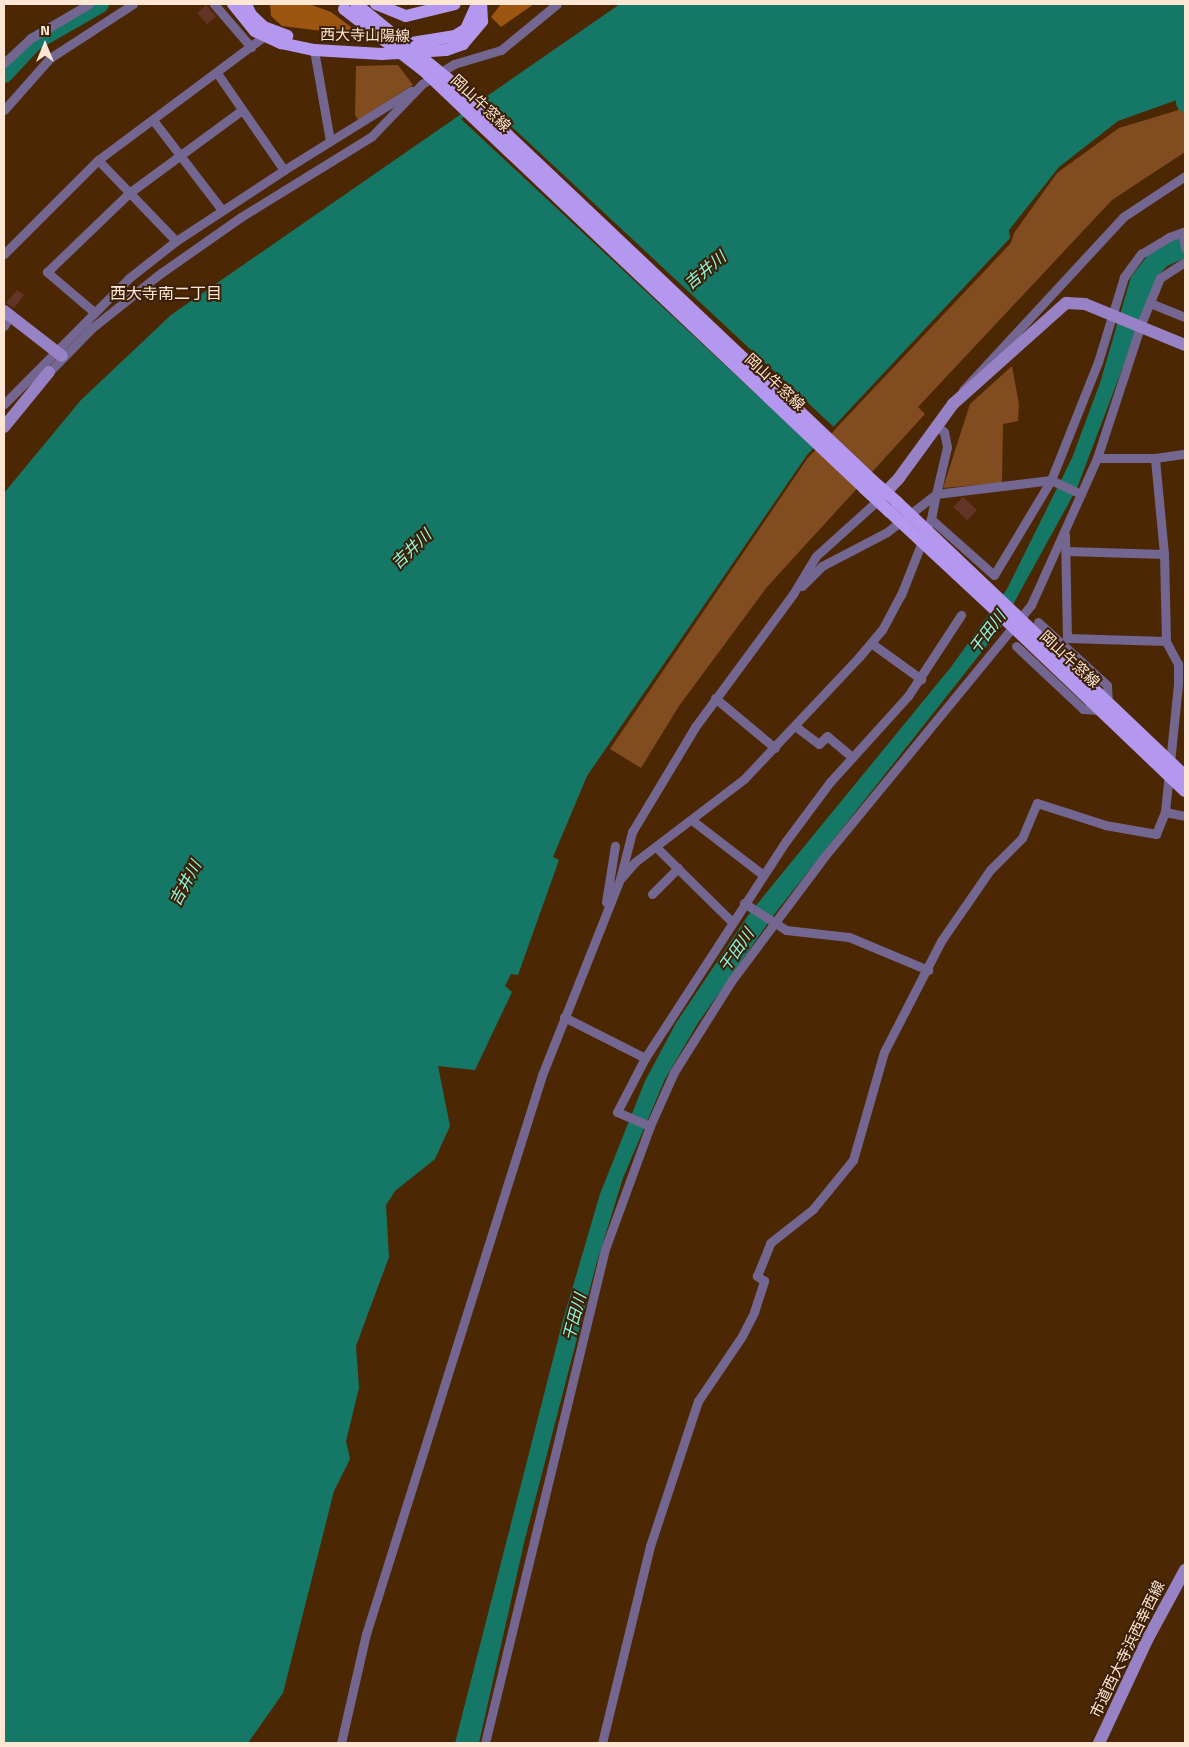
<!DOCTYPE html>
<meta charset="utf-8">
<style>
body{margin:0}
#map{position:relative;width:1189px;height:1747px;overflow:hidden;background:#4c2704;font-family:"Titillium Web","Noto Sans JP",sans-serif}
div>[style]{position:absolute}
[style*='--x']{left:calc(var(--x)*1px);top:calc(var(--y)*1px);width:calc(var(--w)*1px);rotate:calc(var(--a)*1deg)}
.green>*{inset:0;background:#814d20}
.forest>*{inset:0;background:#9c5611}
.water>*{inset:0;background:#157867}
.pier>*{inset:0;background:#4c2704;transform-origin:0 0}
.river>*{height:18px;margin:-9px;padding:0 9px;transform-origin:9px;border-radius:9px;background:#157867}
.building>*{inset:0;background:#633526;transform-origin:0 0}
.street>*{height:9px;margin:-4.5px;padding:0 4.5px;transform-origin:4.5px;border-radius:4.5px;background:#736690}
.secondary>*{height:12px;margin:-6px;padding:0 6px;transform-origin:6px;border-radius:6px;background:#9882c6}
.primary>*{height:12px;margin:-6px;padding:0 6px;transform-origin:6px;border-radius:6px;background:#b498ef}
.primary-bridge>*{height:12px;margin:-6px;padding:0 6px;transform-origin:6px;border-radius:6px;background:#b498ef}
span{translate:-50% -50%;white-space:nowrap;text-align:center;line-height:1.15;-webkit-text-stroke:4px #3c2007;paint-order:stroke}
.street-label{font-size:15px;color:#fee6d4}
.water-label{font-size:16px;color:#8efbe3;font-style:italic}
.neighbourhood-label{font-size:16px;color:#fee6d4}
.frame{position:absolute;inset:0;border:5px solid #fee6d4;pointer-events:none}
.north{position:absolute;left:20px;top:20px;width:50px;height:50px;-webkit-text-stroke:4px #3c2007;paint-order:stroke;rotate:0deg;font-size:14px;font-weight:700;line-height:20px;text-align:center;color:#fee6d4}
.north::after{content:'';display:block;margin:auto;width:18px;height:22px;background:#fee6d4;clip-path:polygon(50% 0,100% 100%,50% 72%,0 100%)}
</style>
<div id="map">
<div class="green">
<i style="clip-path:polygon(398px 65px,413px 85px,358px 120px,355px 115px,356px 66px)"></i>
<i style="clip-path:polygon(1185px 108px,1185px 152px,1112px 200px,918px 407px,925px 414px,767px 587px,679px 706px,641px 768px,610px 749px,807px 459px,1011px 243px,1014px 233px,1057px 173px,1119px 128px)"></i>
<i style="clip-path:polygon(1012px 366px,1019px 404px,1018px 421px,1003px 424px,1002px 483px,943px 488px,970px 404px)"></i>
</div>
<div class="forest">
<i style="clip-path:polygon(270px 4px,309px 4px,331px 12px,363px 36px,282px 26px,271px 16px)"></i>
<i style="clip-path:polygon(501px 4px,534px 4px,501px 27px,491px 17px)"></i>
</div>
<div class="water">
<i style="clip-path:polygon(620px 4px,1185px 4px,1185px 97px,1118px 121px,1059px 167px,1009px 230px,1010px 238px,807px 455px,587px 776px,553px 857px,559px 860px,518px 975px,511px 974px,505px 986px,512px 992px,475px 1070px,438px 1066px,450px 1126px,435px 1159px,395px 1191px,386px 1205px,389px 1257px,356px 1346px,359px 1388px,346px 1441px,350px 1459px,334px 1491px,283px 1693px,248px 1743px,4px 1743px,4px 493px,81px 400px,171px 315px)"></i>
<i style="clip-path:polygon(1177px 238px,1185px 238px,1185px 258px,1167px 266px,1157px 277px,1077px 488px,999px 630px,773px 916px,698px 1023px,665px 1079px,623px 1178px,596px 1265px,524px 1543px,479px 1743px,455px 1743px,563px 1320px,600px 1194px,645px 1081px,676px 1023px,749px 914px,951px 667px,1007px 589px,1072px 458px,1100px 383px,1131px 277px,1148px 255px)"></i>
</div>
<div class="pier">
<i style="left:481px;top:98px;width:485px;height:29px;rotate:43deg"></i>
</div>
<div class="river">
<i style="--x:4;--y:74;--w:44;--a:-46.8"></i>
<i style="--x:34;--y:42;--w:76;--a:-29.9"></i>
<i style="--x:1185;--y:100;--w:3;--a:90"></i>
</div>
<div class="building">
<i style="left:206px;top:5px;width:15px;height:12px;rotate:48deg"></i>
<i style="clip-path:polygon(17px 290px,24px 295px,14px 308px,6px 303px)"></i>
<i style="left:963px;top:497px;width:19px;height:14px;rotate:43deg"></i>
</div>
<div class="street">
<i style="--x:214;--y:4;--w:57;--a:49.3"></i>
<i style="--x:314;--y:50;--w:92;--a:80"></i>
<i style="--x:4;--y:63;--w:37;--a:-43"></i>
<i style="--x:31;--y:38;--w:67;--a:-30.4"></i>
<i style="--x:217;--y:73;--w:118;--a:55.4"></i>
<i style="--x:284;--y:170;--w:150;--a:-31.9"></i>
<i style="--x:4;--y:110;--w:69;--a:-48.5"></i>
<i style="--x:50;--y:58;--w:99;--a:-33"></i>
<i style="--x:153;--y:120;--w:113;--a:52.5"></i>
<i style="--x:98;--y:160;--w:112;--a:46.1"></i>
<i style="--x:4;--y:254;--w:133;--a:-45"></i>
<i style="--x:98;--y:160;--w:206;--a:-36.7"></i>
<i style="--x:1150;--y:303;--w:38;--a:22"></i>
<i style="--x:94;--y:312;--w:62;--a:-139.6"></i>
<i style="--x:47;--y:272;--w:114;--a:-43.9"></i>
<i style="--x:129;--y:193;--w:140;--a:-36.3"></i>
<i style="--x:4;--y:326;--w:12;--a:-59"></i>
<i style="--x:49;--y:372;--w:62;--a:-45.7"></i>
<i style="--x:92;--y:328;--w:88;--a:-38.6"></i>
<i style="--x:161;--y:273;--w:98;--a:-35"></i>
<i style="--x:241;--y:217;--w:154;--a:-31.7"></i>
<i style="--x:372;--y:136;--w:72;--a:-46.1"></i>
<i style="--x:422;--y:84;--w:38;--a:-32"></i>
<i style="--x:454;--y:64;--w:49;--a:-16.6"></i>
<i style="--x:501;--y:50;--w:72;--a:-39.4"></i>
<i style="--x:963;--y:390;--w:236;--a:-47.2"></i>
<i style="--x:1123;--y:217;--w:74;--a:-33.5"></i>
<i style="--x:4;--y:404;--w:177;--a:-45.2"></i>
<i style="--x:129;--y:278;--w:60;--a:-38.2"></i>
<i style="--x:176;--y:241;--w:129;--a:-33.3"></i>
<i style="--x:1097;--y:458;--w:58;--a:0"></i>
<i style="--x:1155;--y:458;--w:30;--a:-8"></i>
<i style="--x:1081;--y:494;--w:33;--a:-155"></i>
<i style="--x:1051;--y:480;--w:127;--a:-68.3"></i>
<i style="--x:1098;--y:362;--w:89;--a:-73"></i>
<i style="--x:1124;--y:277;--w:29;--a:-54"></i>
<i style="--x:1141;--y:254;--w:33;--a:-31"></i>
<i style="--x:1169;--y:237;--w:15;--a:-20"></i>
<i style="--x:1183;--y:232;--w:16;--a:83"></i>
<i style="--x:931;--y:519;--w:84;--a:41.6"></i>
<i style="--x:994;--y:575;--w:111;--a:-59"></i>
<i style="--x:1065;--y:535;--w:103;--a:88.9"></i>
<i style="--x:1067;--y:638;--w:99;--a:1.7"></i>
<i style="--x:1066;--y:551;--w:98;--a:1.8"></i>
<i style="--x:802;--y:586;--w:28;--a:-45"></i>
<i style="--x:822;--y:566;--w:73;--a:-27.6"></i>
<i style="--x:887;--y:532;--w:62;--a:-37.8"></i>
<i style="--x:936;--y:494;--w:48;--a:-76.8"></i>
<i style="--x:947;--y:447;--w:15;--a:-101"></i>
<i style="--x:944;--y:432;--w:11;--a:-139"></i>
<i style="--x:1038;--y:622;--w:93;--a:42.4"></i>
<i style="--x:1107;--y:685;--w:18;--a:87"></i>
<i style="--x:871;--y:643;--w:62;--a:35.8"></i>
<i style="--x:1016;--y:646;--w:92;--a:43.2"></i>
<i style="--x:1083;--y:709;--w:17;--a:3"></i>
<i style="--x:715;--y:698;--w:78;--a:39.8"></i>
<i style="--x:795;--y:726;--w:30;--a:37"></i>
<i style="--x:819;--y:744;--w:11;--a:-45"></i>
<i style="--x:827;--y:736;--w:33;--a:40"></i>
<i style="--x:1165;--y:812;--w:20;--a:11"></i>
<i style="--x:693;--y:821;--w:88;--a:37.6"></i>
<i style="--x:656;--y:847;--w:107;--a:44.6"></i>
<i style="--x:622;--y:877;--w:20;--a:-49"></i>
<i style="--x:635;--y:862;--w:137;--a:-37.3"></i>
<i style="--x:744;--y:779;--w:168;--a:-46.7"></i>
<i style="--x:859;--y:657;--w:35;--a:-50"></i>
<i style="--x:882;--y:630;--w:40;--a:-62"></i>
<i style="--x:901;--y:595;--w:82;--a:-68.5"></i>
<i style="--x:931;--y:519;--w:25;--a:-79"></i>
<i style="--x:936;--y:494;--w:116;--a:-6.9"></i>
<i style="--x:652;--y:894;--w:37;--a:-45"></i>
<i style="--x:606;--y:902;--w:57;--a:-80.9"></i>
<i style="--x:744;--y:903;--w:50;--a:32.7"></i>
<i style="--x:786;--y:930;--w:63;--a:6.3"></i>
<i style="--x:849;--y:937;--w:86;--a:22.7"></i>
<i style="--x:564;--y:1017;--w:91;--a:26.8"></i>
<i style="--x:650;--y:1126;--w:59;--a:-66"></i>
<i style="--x:674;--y:1072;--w:109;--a:-57.8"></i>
<i style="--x:732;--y:980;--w:154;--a:-53.2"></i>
<i style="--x:824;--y:857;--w:326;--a:-50.6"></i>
<i style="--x:1031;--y:605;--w:161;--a:-65.8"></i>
<i style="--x:1097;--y:458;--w:141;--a:-71.8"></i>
<i style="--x:1141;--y:324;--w:50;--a:-67.6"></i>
<i style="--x:1160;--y:278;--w:30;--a:-33"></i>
<i style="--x:341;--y:1743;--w:112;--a:-77.1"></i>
<i style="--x:366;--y:1634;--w:586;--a:-72.52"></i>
<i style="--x:542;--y:1075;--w:211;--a:-68.3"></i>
<i style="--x:620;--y:879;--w:49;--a:-75.7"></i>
<i style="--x:632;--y:832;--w:122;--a:-59"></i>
<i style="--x:695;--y:727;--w:165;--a:-53.6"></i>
<i style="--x:793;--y:594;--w:44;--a:-58.8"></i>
<i style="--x:816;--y:556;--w:82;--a:-42"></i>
<i style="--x:485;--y:1743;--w:508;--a:-76.35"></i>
<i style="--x:605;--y:1249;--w:131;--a:-69.9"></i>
<i style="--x:650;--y:1126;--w:36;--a:-157"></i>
<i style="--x:617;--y:1112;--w:61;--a:-62.6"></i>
<i style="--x:645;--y:1058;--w:259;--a:-57"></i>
<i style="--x:786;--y:841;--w:74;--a:-53.3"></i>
<i style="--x:830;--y:782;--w:116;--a:-47.8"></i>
<i style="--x:908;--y:696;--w:97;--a:-56.8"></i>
<i style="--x:602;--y:1743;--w:203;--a:-76.3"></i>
<i style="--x:650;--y:1546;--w:153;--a:-71.7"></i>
<i style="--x:698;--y:1401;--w:78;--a:-55.9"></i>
<i style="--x:742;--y:1336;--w:27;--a:-63"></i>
<i style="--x:754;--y:1312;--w:33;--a:-72"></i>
<i style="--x:764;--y:1281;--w:9;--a:-144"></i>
<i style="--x:757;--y:1276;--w:35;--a:-68"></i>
<i style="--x:770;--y:1243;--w:55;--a:-38.3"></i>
<i style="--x:813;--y:1209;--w:63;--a:-50.8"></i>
<i style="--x:853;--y:1160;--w:112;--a:-74"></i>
<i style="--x:884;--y:1052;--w:125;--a:-62.8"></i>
<i style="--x:941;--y:941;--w:86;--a:-55.4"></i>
<i style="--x:990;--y:870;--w:45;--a:-45"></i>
<i style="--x:1022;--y:838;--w:38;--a:-67"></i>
<i style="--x:1037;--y:803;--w:71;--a:17.9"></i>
<i style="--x:1105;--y:825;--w:52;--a:10"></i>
<i style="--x:1156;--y:834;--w:24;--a:-68"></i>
<i style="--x:1165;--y:812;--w:129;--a:-84.2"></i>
<i style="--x:1178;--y:684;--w:20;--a:-90"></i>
<i style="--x:1178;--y:664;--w:26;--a:-118"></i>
<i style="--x:1166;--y:641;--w:87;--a:-91.3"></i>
<i style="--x:1164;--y:554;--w:96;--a:-95.4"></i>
</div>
<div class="secondary">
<i style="--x:4;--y:311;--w:73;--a:37.8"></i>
<i style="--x:4;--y:427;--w:71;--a:-50.7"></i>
<i style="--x:879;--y:499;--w:29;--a:-46"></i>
<i style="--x:899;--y:478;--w:92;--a:-53.9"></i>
<i style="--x:953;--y:404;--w:152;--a:-41.8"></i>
<i style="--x:1066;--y:303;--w:19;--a:3"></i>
<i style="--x:1085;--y:304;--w:108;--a:22.3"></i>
<i style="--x:1099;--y:1743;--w:114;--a:-65"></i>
<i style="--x:1147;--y:1640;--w:80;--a:-61.5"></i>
</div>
<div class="primary">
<i style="--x:233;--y:4;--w:35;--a:51"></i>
<i style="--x:255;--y:31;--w:29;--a:25"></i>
<i style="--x:281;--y:43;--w:34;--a:12"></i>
<i style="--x:314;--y:50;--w:68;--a:3.4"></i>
<i style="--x:382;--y:54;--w:64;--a:-3.6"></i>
<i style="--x:446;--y:50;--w:18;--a:-19"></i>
<i style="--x:463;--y:44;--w:30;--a:-50"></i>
<i style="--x:482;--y:21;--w:17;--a:-93"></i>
<i style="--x:246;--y:4;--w:12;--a:66"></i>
<i style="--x:251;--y:15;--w:18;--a:43"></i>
<i style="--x:264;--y:27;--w:25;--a:21"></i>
<i style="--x:376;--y:4;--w:32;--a:22"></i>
<i style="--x:406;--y:16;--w:50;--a:-13.8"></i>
<i style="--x:399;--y:45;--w:57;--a:-9.1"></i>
<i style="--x:455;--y:36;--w:13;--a:-32"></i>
<i style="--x:466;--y:29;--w:27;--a:-66"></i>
<i style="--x:873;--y:481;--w:32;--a:41"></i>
<i style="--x:865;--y:489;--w:33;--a:43"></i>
<i style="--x:1015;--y:614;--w:235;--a:43.6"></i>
<i style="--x:1009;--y:623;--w:243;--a:43.7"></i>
</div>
<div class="primary-bridge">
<i style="--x:356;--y:4;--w:127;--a:39.2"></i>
<i style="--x:454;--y:84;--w:577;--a:43.46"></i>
<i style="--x:344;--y:9;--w:100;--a:37.7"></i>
<i style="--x:423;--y:70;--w:609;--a:43.47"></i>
<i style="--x:897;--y:502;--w:163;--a:43.5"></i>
<i style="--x:889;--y:511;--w:164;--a:43"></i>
</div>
<div class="street-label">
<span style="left:365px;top:35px;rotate:1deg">西大寺山陽線</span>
<span style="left:481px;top:103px;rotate:43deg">岡山牛窓線</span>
<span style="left:775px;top:382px;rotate:43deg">岡山牛窓線</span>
<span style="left:1070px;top:659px;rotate:43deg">岡山牛窓線</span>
<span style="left:1127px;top:1649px;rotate:-64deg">市道西大寺浜西幸西線</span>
</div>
<div class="water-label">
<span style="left:705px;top:270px;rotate:-40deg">吉井川</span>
<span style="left:411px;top:549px;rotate:-44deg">吉井川</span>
<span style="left:987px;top:632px;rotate:-53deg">干田川</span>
<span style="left:185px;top:883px;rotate:-62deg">吉井川</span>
<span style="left:736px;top:950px;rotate:-55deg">干田川</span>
<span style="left:574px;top:1317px;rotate:-75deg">干田川</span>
</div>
<div class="neighbourhood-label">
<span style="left:166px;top:293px">西大寺南二丁目</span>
</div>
<div class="frame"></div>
<div class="north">N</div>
</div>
